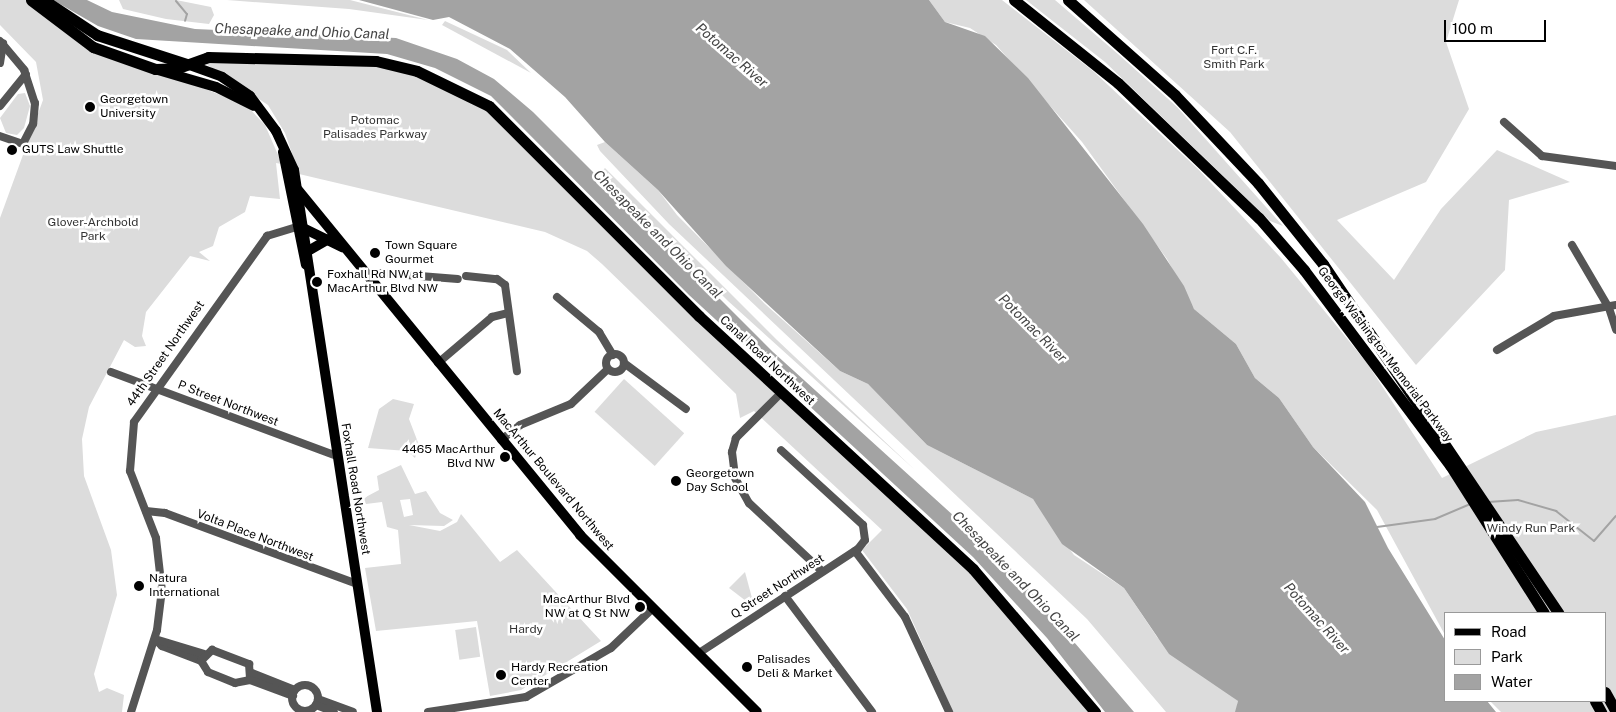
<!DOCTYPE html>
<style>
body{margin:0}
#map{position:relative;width:1616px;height:712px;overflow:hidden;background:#fff;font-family:"Public Sans",sans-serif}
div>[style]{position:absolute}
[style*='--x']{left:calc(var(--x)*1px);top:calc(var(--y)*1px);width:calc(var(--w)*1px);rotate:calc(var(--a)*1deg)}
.green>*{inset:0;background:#dcdcdc;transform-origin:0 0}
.water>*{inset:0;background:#a3a3a3}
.stream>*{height:2px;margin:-1px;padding:0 1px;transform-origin:1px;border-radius:1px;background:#a3a3a3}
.minor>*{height:8px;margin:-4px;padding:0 4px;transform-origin:4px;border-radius:4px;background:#555}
.minor>.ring{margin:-4px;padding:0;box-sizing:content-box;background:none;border:8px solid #555;border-radius:50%}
.major>*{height:10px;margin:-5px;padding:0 5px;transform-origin:5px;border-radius:5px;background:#000}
.highway>*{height:11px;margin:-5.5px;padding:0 5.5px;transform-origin:5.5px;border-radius:5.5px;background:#000}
.dots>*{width:14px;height:14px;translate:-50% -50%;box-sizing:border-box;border:2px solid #fff;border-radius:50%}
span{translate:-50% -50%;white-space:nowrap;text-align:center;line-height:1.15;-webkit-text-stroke:5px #fff;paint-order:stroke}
.park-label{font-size:12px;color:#333}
.poi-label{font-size:12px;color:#000}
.left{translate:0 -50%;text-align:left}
.right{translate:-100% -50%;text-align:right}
.street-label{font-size:12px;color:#000}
.water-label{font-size:14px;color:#444;font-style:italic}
.legend{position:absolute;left:1444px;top:612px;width:162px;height:90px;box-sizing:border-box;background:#fff;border:1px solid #999;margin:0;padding:6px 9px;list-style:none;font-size:15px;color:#000}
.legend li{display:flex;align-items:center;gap:10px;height:25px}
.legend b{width:25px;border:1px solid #999}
.scale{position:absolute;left:1444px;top:20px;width:102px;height:22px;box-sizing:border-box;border:2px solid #000;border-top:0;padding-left:6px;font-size:15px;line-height:18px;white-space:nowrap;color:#000;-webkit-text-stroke:4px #fff;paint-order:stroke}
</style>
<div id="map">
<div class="green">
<i style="clip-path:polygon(0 0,28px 0,73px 37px,246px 105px,265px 125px,282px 164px,276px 163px,280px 199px,250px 196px,245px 212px,219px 227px,213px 246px,199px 252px,210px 261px,190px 256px,146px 312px,142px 336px,146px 346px,135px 347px,124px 340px,89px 407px,82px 439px,84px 476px,111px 550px,117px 595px,94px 674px,99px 692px,107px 688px,124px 695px,122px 712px,0 712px,0 218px,43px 100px,36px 62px,0 25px)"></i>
<i style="clip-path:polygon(119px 0,176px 0,211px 7px,214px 15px,209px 24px,166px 19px,123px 9px)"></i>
<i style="clip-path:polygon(227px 0,350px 0,428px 20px,349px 9px)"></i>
<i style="clip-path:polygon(929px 0,1002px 0,1093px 71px,1198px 169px,1281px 258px,1367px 363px,1442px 478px,1536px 432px,1616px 415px,1616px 712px,1501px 712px,1490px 701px,1605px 701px,1605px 613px,1445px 613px,1445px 635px,1377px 510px,1313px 447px,1279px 398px,1255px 378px,1236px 344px,1194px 309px,1167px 259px,1082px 142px,996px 45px,970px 28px,945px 22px)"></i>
<i style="clip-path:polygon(1026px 0,1055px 0,1118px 54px,1177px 107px,1283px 226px,1270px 221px,1105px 62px)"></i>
<i style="clip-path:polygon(1084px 0,1459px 0,1446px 42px,1469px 109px,1426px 182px,1337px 220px,1394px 280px,1441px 209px,1497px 150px,1570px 182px,1509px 200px,1505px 270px,1416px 365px,1230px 132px)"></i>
<i style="clip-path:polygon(445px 21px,507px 50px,531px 73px,442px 25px)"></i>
<i style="clip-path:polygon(212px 60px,364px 63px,424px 77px,489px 111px,956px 557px,1089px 712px,953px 712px,907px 609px,862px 550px,882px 530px,754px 411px,740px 418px,736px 394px,602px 264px,587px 251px,545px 232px,299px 174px,285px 133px,268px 105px,206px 64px)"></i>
<i style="clip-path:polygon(25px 93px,30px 106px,24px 128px,17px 135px,6px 133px,0 118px,18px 94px)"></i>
<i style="clip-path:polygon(605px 142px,658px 190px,677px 215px,765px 304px,840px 371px,868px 384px,927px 445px,1033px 499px,1074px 555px,1124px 588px,1157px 637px,1238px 701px,1236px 712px,1166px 712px,1087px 619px,669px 224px,600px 151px,597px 145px)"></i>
<i style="clip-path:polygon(605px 168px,777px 340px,915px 470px,728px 301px,600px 173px)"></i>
<i style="left:624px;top:379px;width:81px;height:44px;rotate:42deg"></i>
<i style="clip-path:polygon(393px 399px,414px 404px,409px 419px,419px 445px,415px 458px,407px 451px,368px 448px,379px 409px)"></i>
<i style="clip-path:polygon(evenodd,401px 465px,415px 494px,426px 491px,440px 513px,453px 520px,444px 526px,409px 525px,440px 531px,457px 522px,461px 514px,500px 562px,517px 550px,601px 641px,521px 690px,490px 696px,477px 621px,376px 631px,365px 568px,401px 564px,398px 530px,387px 527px,382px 502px,366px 504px,362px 499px,379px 490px,377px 476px,401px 465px,410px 499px,413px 515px,404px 517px,400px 500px,410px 499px)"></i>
<i style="clip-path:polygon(745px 572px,752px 598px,746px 601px,729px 588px)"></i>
<i style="left:476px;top:627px;width:30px;height:21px;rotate:82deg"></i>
</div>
<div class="water">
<i style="clip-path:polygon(53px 0,87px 0,112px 12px,195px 29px,396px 38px,457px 59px,494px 79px,533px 112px,773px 352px,1008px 565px,1134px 712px,1105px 712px,1047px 638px,973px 557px,689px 295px,491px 96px,435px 68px,387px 54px,136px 39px,98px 26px)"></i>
<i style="clip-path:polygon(359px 0,929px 0,945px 22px,985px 36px,1028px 78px,1143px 224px,1184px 286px,1194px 309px,1236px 344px,1255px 378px,1279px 398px,1313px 447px,1365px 502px,1388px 548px,1445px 640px,1445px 701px,1487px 701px,1496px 712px,1235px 712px,1238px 701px,1169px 654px,1124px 588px,1062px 544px,1033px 499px,927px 445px,868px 384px,840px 371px,726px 266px,658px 190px,605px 142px,565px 97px,510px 49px,449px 17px,433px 20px)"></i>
</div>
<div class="stream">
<i style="--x:176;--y:1;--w:17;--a:50"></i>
<i style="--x:187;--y:14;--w:7;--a:106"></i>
<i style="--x:1488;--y:502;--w:30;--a:-4"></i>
<i style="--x:1518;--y:500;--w:40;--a:16"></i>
<i style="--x:1556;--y:511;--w:48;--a:38.3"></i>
<i style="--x:1594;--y:541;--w:33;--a:-49"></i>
<i style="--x:1377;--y:527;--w:59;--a:-7.9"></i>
<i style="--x:1435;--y:519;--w:39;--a:-23"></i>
</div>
<div class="minor">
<i style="--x:0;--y:41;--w:38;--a:50"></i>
<i style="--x:24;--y:70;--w:35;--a:72"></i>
<i style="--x:35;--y:103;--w:21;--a:95"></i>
<i style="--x:33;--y:124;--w:22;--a:117"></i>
<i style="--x:23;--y:144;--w:24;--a:-161"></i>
<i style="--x:0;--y:63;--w:20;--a:-81"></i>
<i style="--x:0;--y:106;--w:41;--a:-50.9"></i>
<i style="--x:1504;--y:122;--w:51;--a:41.8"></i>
<i style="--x:1542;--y:156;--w:75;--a:7.7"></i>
<i style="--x:1572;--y:245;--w:73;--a:59.6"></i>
<i style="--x:1609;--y:308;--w:23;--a:72"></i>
<i style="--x:466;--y:276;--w:31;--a:6"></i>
<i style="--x:497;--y:279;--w:10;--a:37"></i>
<i style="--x:505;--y:285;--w:87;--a:82.1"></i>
<i style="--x:368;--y:277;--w:15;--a:-16"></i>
<i style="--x:382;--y:273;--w:76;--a:4.5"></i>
<i style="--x:557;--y:297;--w:55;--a:39.8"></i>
<i style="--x:599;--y:332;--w:27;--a:59"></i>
<i style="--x:1497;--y:350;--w:66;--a:-30.8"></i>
<i style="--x:1554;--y:316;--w:63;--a:-10.1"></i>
<i class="ring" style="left:606px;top:354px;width:10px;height:10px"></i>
<i style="--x:438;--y:363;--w:71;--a:-40.4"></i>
<i style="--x:492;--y:317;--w:16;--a:-14"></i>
<i style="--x:624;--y:363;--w:77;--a:36.6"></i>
<i style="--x:111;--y:372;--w:241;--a:20.4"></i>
<i style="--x:781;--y:393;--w:64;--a:135"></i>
<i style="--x:736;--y:438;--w:15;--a:106"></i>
<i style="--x:732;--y:452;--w:26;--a:83"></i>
<i style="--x:735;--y:478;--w:29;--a:61"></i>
<i style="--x:749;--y:503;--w:100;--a:43"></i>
<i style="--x:501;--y:440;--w:24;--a:-38"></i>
<i style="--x:520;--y:425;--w:55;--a:-22.4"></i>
<i style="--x:571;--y:404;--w:51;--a:-43.4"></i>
<i style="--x:146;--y:511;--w:19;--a:6"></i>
<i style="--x:165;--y:513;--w:205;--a:20.3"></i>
<i style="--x:855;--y:551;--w:83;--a:52.9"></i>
<i style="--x:905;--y:617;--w:105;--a:65.1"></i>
<i style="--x:785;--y:596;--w:145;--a:53.1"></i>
<i style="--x:155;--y:639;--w:10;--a:45"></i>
<i style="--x:162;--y:646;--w:42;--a:21"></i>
<i style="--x:155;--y:639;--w:51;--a:17"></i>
<i style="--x:212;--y:650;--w:40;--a:21"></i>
<i style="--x:249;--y:664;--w:16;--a:86"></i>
<i style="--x:250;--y:680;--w:15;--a:169"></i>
<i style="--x:235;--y:683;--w:29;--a:-158"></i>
<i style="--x:208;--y:672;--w:13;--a:-122"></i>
<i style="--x:201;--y:661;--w:16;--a:-45"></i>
<i style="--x:699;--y:653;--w:190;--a:-33.2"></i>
<i style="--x:858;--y:549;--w:11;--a:-52"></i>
<i style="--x:865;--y:540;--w:15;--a:-98"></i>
<i style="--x:863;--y:525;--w:111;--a:-137.6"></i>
<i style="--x:252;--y:673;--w:46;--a:21.6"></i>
<i style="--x:250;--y:680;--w:46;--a:20.4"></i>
<i class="ring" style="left:292px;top:685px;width:18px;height:18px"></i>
<i style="--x:318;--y:699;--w:37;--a:20"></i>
<i style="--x:316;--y:705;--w:19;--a:21"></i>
<i style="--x:131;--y:712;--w:86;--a:-72.4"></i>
<i style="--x:157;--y:630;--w:39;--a:-83"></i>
<i style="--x:162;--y:591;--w:53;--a:-96.5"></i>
<i style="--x:156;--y:538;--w:72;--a:-111.2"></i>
<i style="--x:130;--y:471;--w:49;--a:-85.3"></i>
<i style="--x:134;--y:422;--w:229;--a:-54.4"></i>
<i style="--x:267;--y:236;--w:30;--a:-17"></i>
<i style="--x:428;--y:712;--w:99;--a:-8.7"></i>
<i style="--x:526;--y:697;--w:98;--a:-30"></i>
<i style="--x:611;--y:648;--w:58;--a:-43.6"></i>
</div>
<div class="major">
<i style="--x:187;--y:64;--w:37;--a:20"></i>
<i style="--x:222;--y:77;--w:34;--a:34"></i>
<i style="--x:250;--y:96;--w:44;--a:53.4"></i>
<i style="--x:276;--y:131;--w:43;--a:65.2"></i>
<i style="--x:294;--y:170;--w:548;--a:81.29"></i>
<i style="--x:158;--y:70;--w:60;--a:16.3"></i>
<i style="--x:216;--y:87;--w:42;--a:26.6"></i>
<i style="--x:283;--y:152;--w:115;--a:78.5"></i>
<i style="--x:298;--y:190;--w:446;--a:50.7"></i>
<i style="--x:580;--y:535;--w:250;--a:45"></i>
<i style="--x:301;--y:227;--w:46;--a:26"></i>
<i style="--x:308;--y:251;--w:24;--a:-30"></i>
</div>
<div class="highway">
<i style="--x:31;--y:0;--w:78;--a:37.2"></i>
<i style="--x:93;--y:47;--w:66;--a:19.5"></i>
<i style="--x:155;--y:69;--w:23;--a:-2"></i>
<i style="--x:178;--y:68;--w:32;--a:-20"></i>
<i style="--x:208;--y:57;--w:168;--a:1.4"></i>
<i style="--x:376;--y:61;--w:42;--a:13.7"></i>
<i style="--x:417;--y:71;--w:80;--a:25.9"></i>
<i style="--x:489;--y:106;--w:297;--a:45"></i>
<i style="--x:699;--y:316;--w:373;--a:42.7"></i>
<i style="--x:973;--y:569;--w:188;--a:49.5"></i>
<i style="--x:44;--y:0;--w:64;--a:33.4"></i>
<i style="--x:97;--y:35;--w:95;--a:17.9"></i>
<i style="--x:1014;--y:0;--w:133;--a:38.6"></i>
<i style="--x:1118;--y:83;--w:195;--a:43.8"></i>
<i style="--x:1259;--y:218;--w:69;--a:49.1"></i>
<i style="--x:1304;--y:270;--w:244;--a:53.2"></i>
<i style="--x:1450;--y:465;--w:175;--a:57.6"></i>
<i style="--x:1068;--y:0;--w:143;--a:41.6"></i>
<i style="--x:1175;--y:95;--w:121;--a:46.7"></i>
<i style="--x:1258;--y:183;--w:104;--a:51.3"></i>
<i style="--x:1323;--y:264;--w:421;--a:56"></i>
<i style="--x:1605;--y:692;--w:23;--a:61"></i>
<i style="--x:1595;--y:701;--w:13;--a:61"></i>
</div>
<div class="dots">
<i style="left:90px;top:107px;background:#000"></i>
<i style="left:12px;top:150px;background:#000"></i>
<i style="left:375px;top:253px;background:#000"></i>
<i style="left:317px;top:282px;background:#000"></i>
<i style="left:505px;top:457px;background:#000"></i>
<i style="left:676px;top:481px;background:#000"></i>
<i style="left:139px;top:586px;background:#000"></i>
<i style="left:640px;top:607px;background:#000"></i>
<i style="left:747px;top:667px;background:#000"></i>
<i style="left:501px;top:675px;background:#000"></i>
</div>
<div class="park-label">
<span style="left:1234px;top:58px">Fort C.F.<br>Smith Park</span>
<span style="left:375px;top:128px">Potomac<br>Palisades Parkway</span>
<span style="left:93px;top:230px">Glover-Archbold<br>Park</span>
<span style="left:1531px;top:529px">Windy Run Park</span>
<span style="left:526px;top:630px">Hardy</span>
</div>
<div class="poi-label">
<span class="left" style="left:100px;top:107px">Georgetown<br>University</span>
<span class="left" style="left:22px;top:150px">GUTS Law Shuttle</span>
<span class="left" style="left:385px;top:253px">Town Square<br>Gourmet</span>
<span class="left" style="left:327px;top:282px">Foxhall Rd NW at<br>MacArthur Blvd NW</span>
<span class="right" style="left:495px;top:457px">4465 MacArthur<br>Blvd NW</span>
<span class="left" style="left:686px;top:481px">Georgetown<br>Day School</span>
<span class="left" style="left:149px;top:586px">Natura<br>International</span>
<span class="right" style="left:630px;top:607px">MacArthur Blvd<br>NW at Q St NW</span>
<span class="left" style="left:757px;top:667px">Palisades<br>Deli &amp; Market</span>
<span class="left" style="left:511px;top:675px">Hardy Recreation<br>Center</span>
</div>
<div class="street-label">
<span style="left:166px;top:354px;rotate:-55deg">44th Street Northwest</span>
<span style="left:1385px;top:355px;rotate:53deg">George Washington Memorial Parkway</span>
<span style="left:767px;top:361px;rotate:43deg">Canal Road Northwest</span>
<span style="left:228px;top:404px;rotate:21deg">P Street Northwest</span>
<span style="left:553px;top:480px;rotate:50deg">MacArthur Boulevard Northwest</span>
<span style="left:355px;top:489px;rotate:81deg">Foxhall Road Northwest</span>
<span style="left:255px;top:536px;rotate:21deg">Volta Place Northwest</span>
<span style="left:778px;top:587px;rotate:-33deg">Q Street Northwest</span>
</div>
<div class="water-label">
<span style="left:302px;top:31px;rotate:2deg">Chesapeake and Ohio Canal</span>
<span style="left:732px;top:55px;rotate:41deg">Potomac River</span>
<span style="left:658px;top:234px;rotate:45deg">Chesapeake and Ohio Canal</span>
<span style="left:1033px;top:328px;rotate:45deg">Potomac River</span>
<span style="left:1016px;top:576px;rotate:46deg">Chesapeake and Ohio Canal</span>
<span style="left:1317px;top:618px;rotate:48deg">Potomac River</span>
</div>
<ul class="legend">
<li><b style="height:6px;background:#000"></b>Road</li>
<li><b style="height:14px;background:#dcdcdc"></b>Park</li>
<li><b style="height:14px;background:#a3a3a3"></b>Water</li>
</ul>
<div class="scale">100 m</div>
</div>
